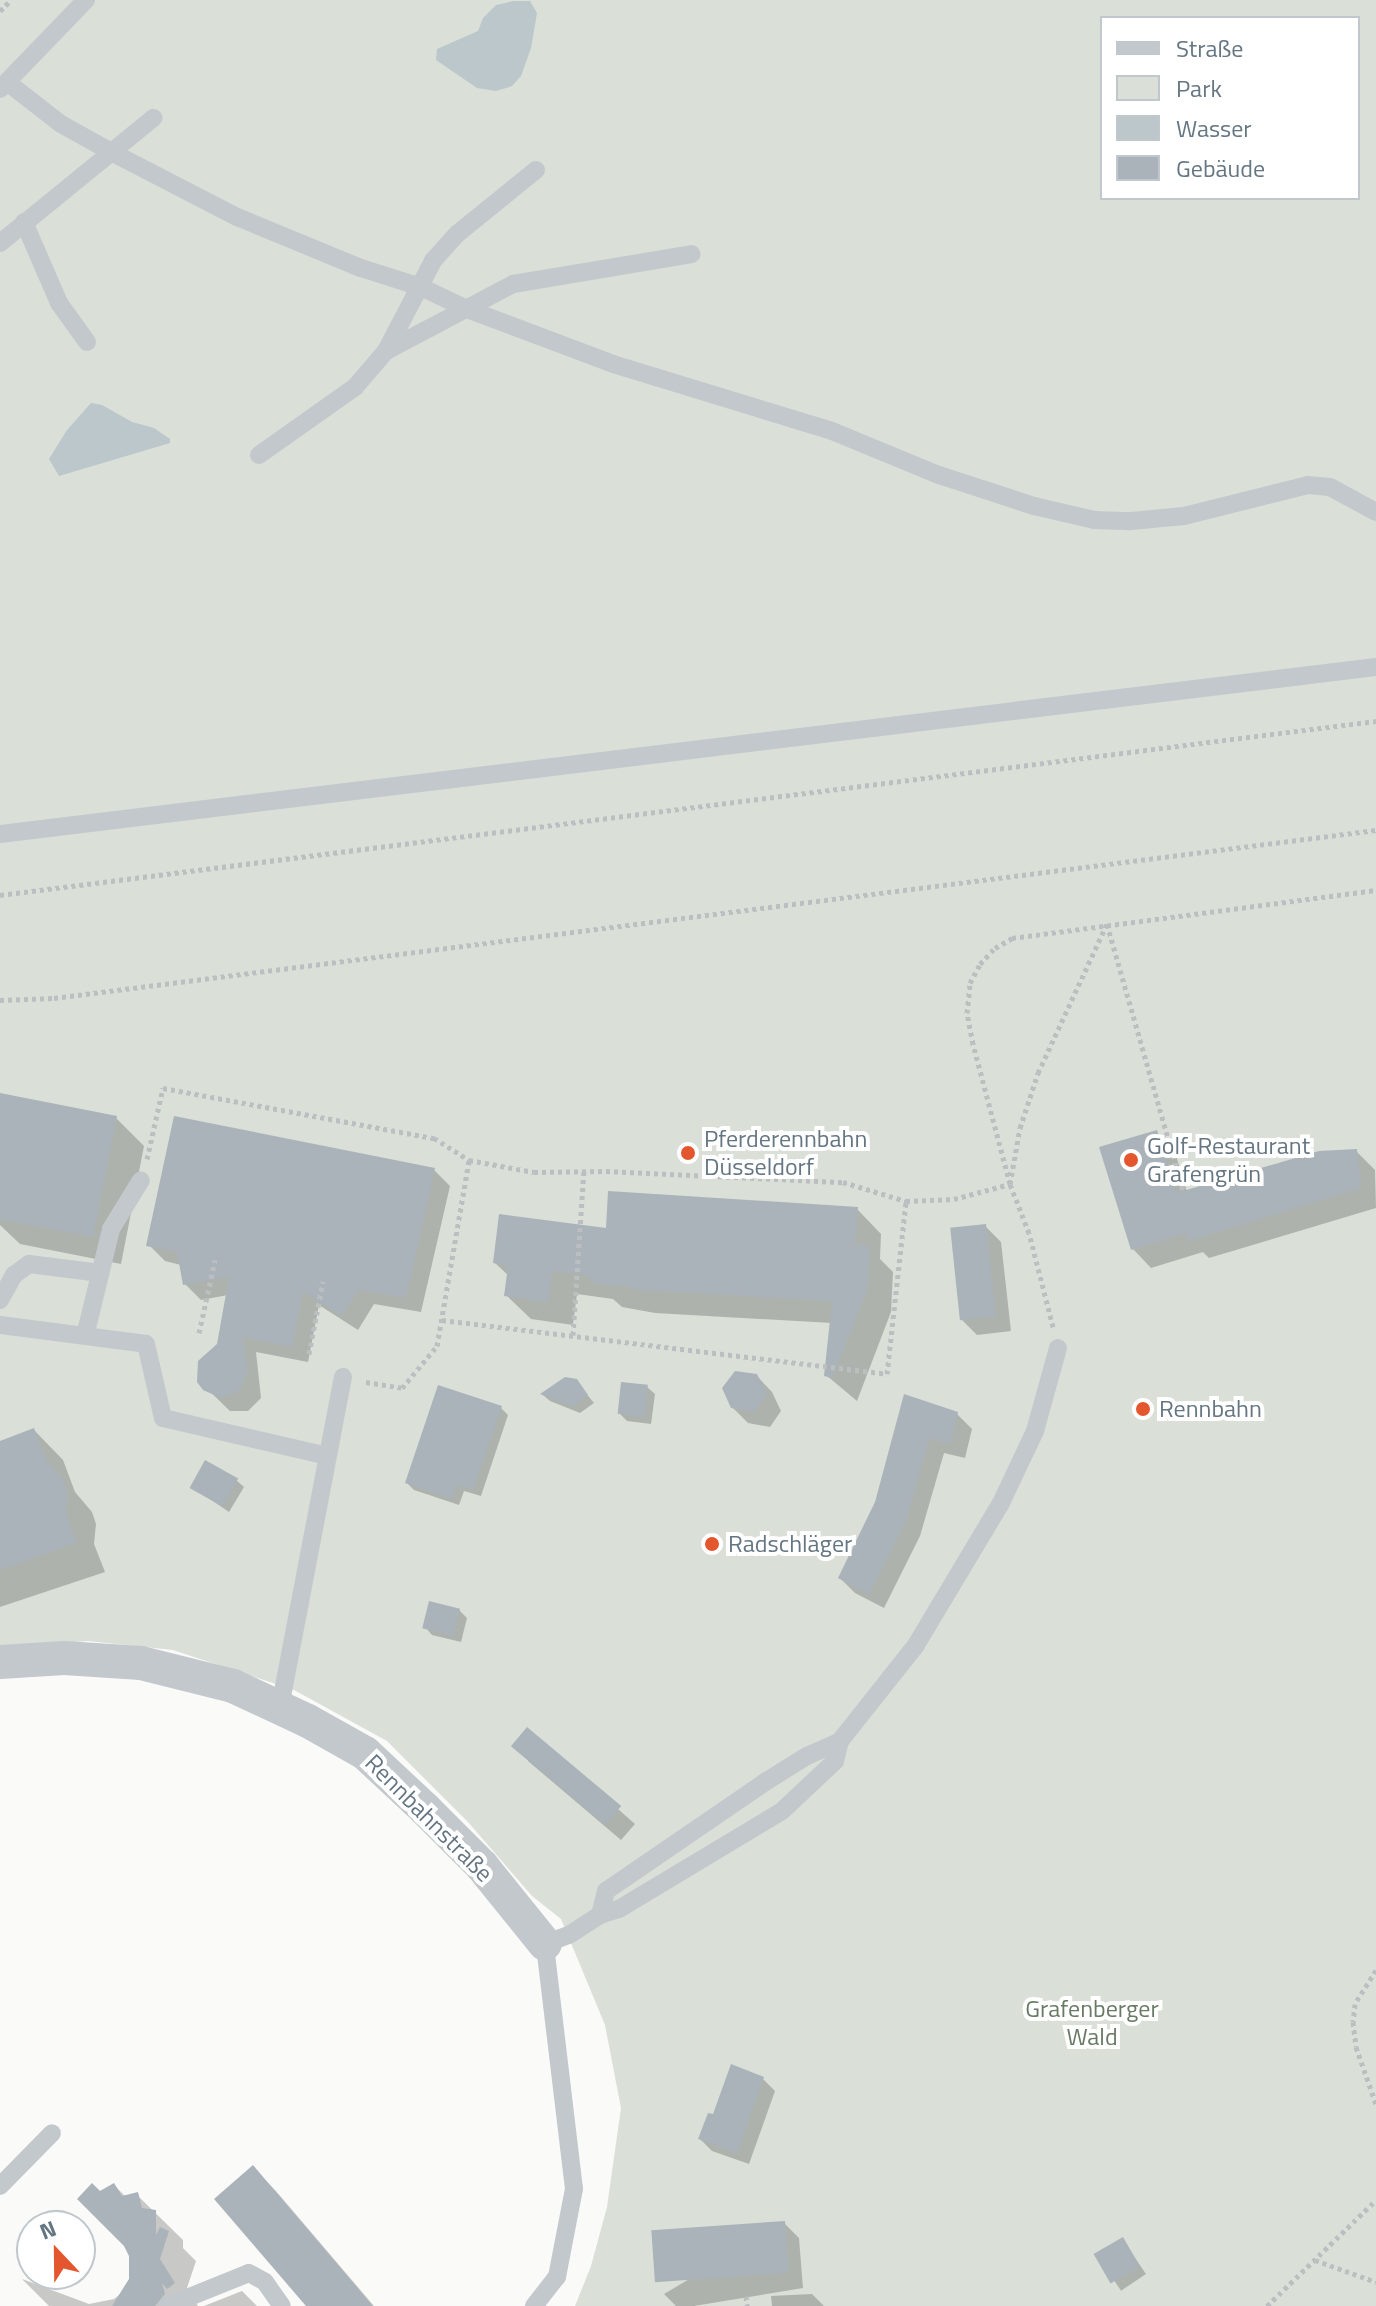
<!DOCTYPE html>
<meta charset="utf-8">
<style>
body{margin:0}
#map{position:relative;width:1376px;height:2306px;overflow:hidden;background:#fafaf8;font-family:"Titillium Web",sans-serif}
div>[style]{position:absolute}
[style*='--x']{left:calc(var(--x)*1px);top:calc(var(--y)*1px);width:calc(var(--w)*1px);rotate:calc(var(--a)*1deg)}
.green>*{inset:0;background:#dadfd7}
.water>*{inset:0;background:#bbc7cb}
.shadow>*{inset:0;background:#0003;transform-origin:0 0}
.building>*{inset:0;background:#aab3b9;transform-origin:0 0}
.path>*{height:5px;margin-top:-2.5px;transform-origin:0;background:repeating-linear-gradient(90deg,#bbbfc2 0 4px,transparent 0 8px)}
.service>*{height:18px;margin:-9px;padding:0 9px;transform-origin:9px;border-radius:9px;background:#c3c8cc}
.minor>*{height:34px;margin:-17px;padding:0 17px;transform-origin:17px;border-radius:17px;background:#c3c8cc}
.dots>*{width:22px;height:22px;translate:-50% -50%;box-sizing:border-box;border:4px solid #fff;border-radius:50%}
span{translate:-50% -50%;white-space:nowrap;text-align:center;line-height:1.15;-webkit-text-stroke:8px #fff;paint-order:stroke}
.poi-label{font-size:24px;color:#657683}
.left{translate:0 -50%;text-align:left}
.street-label{font-size:24px;color:#657683}
.park-label{font-size:24px;color:#687a64}
.legend{position:absolute;left:1100px;top:16px;width:260px;height:184px;box-sizing:border-box;background:#fff;border:2px solid #c1c8cd;margin:0;padding:10px 14px;list-style:none;font-size:24px;color:#657683}
.legend li{display:flex;align-items:center;gap:16px;height:40px}
.legend b{width:40px;border:2px solid #c1c8cd}
.north{position:absolute;left:16px;top:2210px;width:80px;height:80px;box-sizing:border-box;background:#fff;border:2px solid #c1c8cd;border-radius:50%;rotate:338deg;font-size:22px;font-weight:700;line-height:32px;text-align:center;color:#657683}
.north::after{content:'';display:block;margin:auto;width:28px;height:36px;background:#e4572e;clip-path:polygon(50% 0,100% 100%,50% 72%,0 100%)}
</style>
<div id="map">
<div class="green">
<i style="clip-path:polygon(evenodd,0 0,1376px 0,1376px 2306px,575px 2306px,591px 2266px,607px 2207px,621px 2108px,605px 2025px,561px 1919px,532px 1896px,468px 1822px,387px 1741px,294px 1690px,173px 1650px,88px 1641px,0 1648px,0 0,1102px 18px,1358px 18px,1358px 198px,1102px 198px,1102px 18px)"></i>
</div>
<div class="water">
<i style="clip-path:polygon(514px 1px,530px 1px,537px 13px,531px 48px,521px 76px,512px 86px,496px 91px,477px 88px,436px 60px,437px 49px,478px 31px,483px 18px,496px 5px)"></i>
<i style="clip-path:polygon(91px 403px,102px 405px,132px 422px,154px 428px,170px 439px,170px 443px,59px 476px,49px 459px,67px 430px)"></i>
</div>
<div class="shadow">
<i style="clip-path:polygon(0 1095px,116px 1118px,144px 1146px,121px 1264px,20px 1244px,0 1225px)"></i>
<i style="clip-path:polygon(1156px 1133px,1175px 1152px,1187px 1192px,1356px 1151px,1375px 1170px,1376px 1208px,1209px 1258px,1203px 1252px,1151px 1268px,1133px 1249px)"></i>
<i style="clip-path:polygon(434px 1170px,450px 1186px,421px 1312px,374px 1304px,358px 1330px,319px 1305px,308px 1362px,256px 1352px,261px 1398px,248px 1411px,230px 1411px,199px 1381px,218px 1345px,228px 1295px,201px 1300px,185px 1284px,181px 1265px,165px 1261px,149px 1245px)"></i>
<i style="clip-path:polygon(857px 1209px,881px 1234px,880px 1259px,893px 1272px,891px 1312px,857px 1401px,826px 1375px,832px 1323px,655px 1313px,622px 1307px,613px 1299px,577px 1294px,573px 1325px,531px 1319px,506px 1295px,509px 1276px,495px 1263px,608px 1230px)"></i>
<i style="clip-path:polygon(985px 1226px,1001px 1242px,1011px 1331px,977px 1335px,961px 1319px)"></i>
<i style="clip-path:polygon(756px 1375px,772px 1392px,781px 1411px,770px 1427px,748px 1423px,732px 1407px)"></i>
<i style="clip-path:polygon(576px 1381px,594px 1403px,580px 1413px,550px 1401px,543px 1395px)"></i>
<i style="clip-path:polygon(647px 1387px,655px 1394px,651px 1424px,627px 1421px,620px 1414px)"></i>
<i style="clip-path:polygon(906px 1396px,957px 1414px,972px 1429px,965px 1458px,944px 1453px,920px 1536px,884px 1608px,855px 1593px,840px 1578px,877px 1503px)"></i>
<i style="clip-path:polygon(501px 1408px,508px 1415px,481px 1496px,464px 1491px,459px 1505px,414px 1490px,407px 1483px)"></i>
<i style="clip-path:polygon(34px 1430px,63px 1460px,75px 1492px,92px 1512px,96px 1524px,94px 1544px,105px 1572px,0 1607px,0 1443px)"></i>
<i style="clip-path:polygon(236px 1480px,244px 1487px,229px 1512px,192px 1487px)"></i>
<i style="clip-path:polygon(459px 1610px,467px 1618px,461px 1642px,432px 1635px,425px 1627px)"></i>
<i style="clip-path:polygon(527px 1729px,635px 1824px,621px 1840px,528px 1761px)"></i>
<i style="clip-path:polygon(763px 2079px,775px 2091px,749px 2164px,712px 2151px,700px 2139px,714px 2117px)"></i>
<i style="clip-path:polygon(253px 2168px,276px 2191px,374px 2306px,308px 2306px)"></i>
<i style="clip-path:polygon(114px 2185px,126px 2197px,137px 2195px,183px 2240px,183px 2248px,196px 2261px,187px 2288px,198px 2306px,49px 2306px,22px 2279px,89px 2304px,114px 2299px,124px 2291px,131px 2280px,131px 2255px,100px 2193px)"></i>
<i style="clip-path:polygon(784px 2223px,799px 2238px,803px 2288px,694px 2306px,676px 2306px,664px 2294px)"></i>
<i style="left:1123px;top:2240px;width:41px;height:30px;rotate:56deg"></i>
<i style="clip-path:polygon(242px 2291px,257px 2306px,204px 2306px)"></i>
<i style="clip-path:polygon(812px 2294px,824px 2306px,772px 2306px,771px 2296px)"></i>
</div>
<div class="building">
<i style="clip-path:polygon(0 1093px,117px 1116px,93px 1237px,0 1219px)"></i>
<i style="clip-path:polygon(174px 1116px,435px 1168px,406px 1298px,358px 1290px,341px 1316px,303px 1291px,292px 1347px,242px 1337px,248px 1372px,240px 1390px,221px 1398px,203px 1390px,197px 1382px,198px 1361px,217px 1344px,229px 1277px,183px 1285px,177px 1252px,146px 1246px)"></i>
<i style="clip-path:polygon(1157px 1130px,1176px 1193px,1319px 1151px,1357px 1149px,1361px 1188px,1188px 1241px,1186px 1233px,1131px 1250px,1099px 1147px)"></i>
<i style="clip-path:polygon(608px 1191px,858px 1207px,855px 1244px,869px 1246px,868px 1287px,832px 1378px,824px 1376px,832px 1301px,628px 1289px,628px 1286px,595px 1284px,586px 1275px,552px 1271px,548px 1302px,504px 1296px,508px 1266px,493px 1263px,499px 1214px,606px 1228px)"></i>
<i style="left:986px;top:1224px;width:93px;height:36px;rotate:84deg"></i>
<i style="clip-path:polygon(735px 1371px,757px 1374px,767px 1394px,754px 1412px,731px 1408px,722px 1388px)"></i>
<i style="clip-path:polygon(565px 1377px,577px 1379px,588px 1395px,572px 1407px,540px 1394px)"></i>
<i style="left:621px;top:1382px;width:27px;height:32px;rotate:6deg"></i>
<i style="clip-path:polygon(438px 1385px,502px 1406px,473px 1490px,457px 1485px,452px 1499px,405px 1483px)"></i>
<i style="clip-path:polygon(904px 1394px,958px 1412px,950px 1444px,929px 1439px,906px 1521px,869px 1595px,838px 1578px,875px 1502px)"></i>
<i style="clip-path:polygon(34px 1428px,46px 1460px,64px 1481px,68px 1493px,66px 1513px,76px 1543px,0 1570px,0 1441px)"></i>
<i style="left:205px;top:1460px;width:38px;height:32px;rotate:29deg"></i>
<i style="left:429px;top:1601px;width:32px;height:28px;rotate:14deg"></i>
<i style="left:527px;top:1727px;width:123px;height:25px;rotate:40deg"></i>
<i style="clip-path:polygon(731px 2064px,764px 2077px,737px 2153px,698px 2139px,708px 2113px,713px 2114px)"></i>
<i style="clip-path:polygon(253px 2165px,373px 2306px,306px 2306px,214px 2199px)"></i>
<i style="clip-path:polygon(92px 2183px,100px 2191px,114px 2183px,122px 2196px,138px 2192px,142px 2208px,156px 2210px,156px 2235px,160px 2227px,169px 2231px,160px 2259px,175px 2283px,167px 2289px,162px 2283px,165px 2294px,155px 2306px,112px 2306px,129px 2279px,129px 2256px,124px 2246px,77px 2199px)"></i>
<i style="left:785px;top:2221px;width:52px;height:134px;rotate:86deg"></i>
<i style="left:1123px;top:2237px;width:34px;height:34px;rotate:60deg"></i>
</div>
<div class="path">
<i style="--x:0;--y:11;--w:16;--a:-45"></i>
<i style="--x:0;--y:895;--w:1387;--a:-7.21"></i>
<i style="--x:1107;--y:924;--w:278;--a:74.1"></i>
<i style="--x:0;--y:1000;--w:54;--a:-2.1"></i>
<i style="--x:54;--y:998;--w:1333;--a:-7.24"></i>
<i style="--x:147;--y:1159;--w:73;--a:-77.3"></i>
<i style="--x:163;--y:1088;--w:276;--a:10.5"></i>
<i style="--x:434;--y:1138;--w:41;--a:32.2"></i>
<i style="--x:469;--y:1160;--w:66;--a:10.5"></i>
<i style="--x:534;--y:1172;--w:72;--a:-0.8"></i>
<i style="--x:606;--y:1171;--w:237;--a:2.7"></i>
<i style="--x:843;--y:1182;--w:66;--a:16.8"></i>
<i style="--x:906;--y:1201;--w:48;--a:-2.4"></i>
<i style="--x:954;--y:1199;--w:58;--a:-15"></i>
<i style="--x:1010;--y:1184;--w:57;--a:-79.9"></i>
<i style="--x:1020;--y:1128;--w:58;--a:-71.9"></i>
<i style="--x:1038;--y:1073;--w:164;--a:-65.2"></i>
<i style="--x:442;--y:1320;--w:448;--a:6.9"></i>
<i style="--x:887;--y:1374;--w:174;--a:-83.7"></i>
<i style="--x:1053;--y:1327;--w:97;--a:-104.3"></i>
<i style="--x:1029;--y:1233;--w:53;--a:-111.2"></i>
<i style="--x:1010;--y:1184;--w:145;--a:-104.8"></i>
<i style="--x:973;--y:1044;--w:32;--a:-101"></i>
<i style="--x:967;--y:1013;--w:30;--a:-84"></i>
<i style="--x:970;--y:983;--w:21;--a:-62"></i>
<i style="--x:980;--y:964;--w:22;--a:-47"></i>
<i style="--x:995;--y:948;--w:20;--a:-30"></i>
<i style="--x:1012;--y:938;--w:367;--a:-7.5"></i>
<i style="--x:199;--y:1333;--w:75;--a:-77.6"></i>
<i style="--x:573;--y:1335;--w:164;--a:-86.2"></i>
<i style="--x:309;--y:1354;--w:74;--a:-79.1"></i>
<i style="--x:366;--y:1382;--w:36;--a:9"></i>
<i style="--x:402;--y:1388;--w:55;--a:-50.2"></i>
<i style="--x:437;--y:1346;--w:189;--a:-80.2"></i>
<i style="--x:1376;--y:1970;--w:40;--a:122"></i>
<i style="--x:1355;--y:2004;--w:18;--a:96"></i>
<i style="--x:1353;--y:2022;--w:25;--a:83"></i>
<i style="--x:1356;--y:2047;--w:60;--a:70.7"></i>
<i style="--x:1315;--y:2260;--w:65;--a:19.8"></i>
<i style="--x:746;--y:2296;--w:10;--a:84"></i>
<i style="--x:1267;--y:2306;--w:152;--a:-44.2"></i>
</div>
<div class="service">
<i style="--x:7;--y:82;--w:68;--a:37.9"></i>
<i style="--x:61;--y:124;--w:60;--a:29.1"></i>
<i style="--x:113;--y:153;--w:140;--a:27.3"></i>
<i style="--x:237;--y:217;--w:134;--a:22.4"></i>
<i style="--x:361;--y:268;--w:63;--a:17.6"></i>
<i style="--x:421;--y:287;--w:51;--a:25.6"></i>
<i style="--x:467;--y:309;--w:156;--a:20.6"></i>
<i style="--x:613;--y:364;--w:229;--a:17"></i>
<i style="--x:832;--y:431;--w:116;--a:22.4"></i>
<i style="--x:939;--y:475;--w:100;--a:18.1"></i>
<i style="--x:1034;--y:506;--w:62;--a:13.1"></i>
<i style="--x:1094;--y:520;--w:37;--a:2"></i>
<i style="--x:1131;--y:521;--w:53;--a:-5.4"></i>
<i style="--x:1184;--y:516;--w:128;--a:-14"></i>
<i style="--x:1308;--y:485;--w:22;--a:5"></i>
<i style="--x:1330;--y:487;--w:52;--a:28.5"></i>
<i style="--x:0;--y:89;--w:124;--a:-46"></i>
<i style="--x:536;--y:170;--w:102;--a:141"></i>
<i style="--x:457;--y:234;--w:36;--a:132"></i>
<i style="--x:433;--y:261;--w:102;--a:117.6"></i>
<i style="--x:386;--y:351;--w:144;--a:-27.8"></i>
<i style="--x:513;--y:284;--w:181;--a:-9.5"></i>
<i style="--x:24;--y:222;--w:88;--a:66.6"></i>
<i style="--x:59;--y:303;--w:48;--a:54.3"></i>
<i style="--x:0;--y:243;--w:198;--a:-39.2"></i>
<i style="--x:259;--y:455;--w:118;--a:-35.3"></i>
<i style="--x:355;--y:387;--w:48;--a:-49.3"></i>
<i style="--x:0;--y:834;--w:1386;--a:-6.92"></i>
<i style="--x:0;--y:1300;--w:29;--a:-61"></i>
<i style="--x:14;--y:1275;--w:19;--a:-36"></i>
<i style="--x:29;--y:1264;--w:72;--a:7.2"></i>
<i style="--x:0;--y:1325;--w:147;--a:7.4"></i>
<i style="--x:146;--y:1344;--w:76;--a:77.1"></i>
<i style="--x:163;--y:1418;--w:169;--a:13"></i>
<i style="--x:85;--y:1336;--w:110;--a:-76.3"></i>
<i style="--x:111;--y:1229;--w:57;--a:-58.5"></i>
<i style="--x:280;--y:1707;--w:336;--a:-79.2"></i>
<i style="--x:600;--y:1915;--w:25;--a:-76"></i>
<i style="--x:606;--y:1891;--w:193;--a:-34.4"></i>
<i style="--x:765;--y:1782;--w:49;--a:-31.8"></i>
<i style="--x:807;--y:1756;--w:36;--a:-24"></i>
<i style="--x:0;--y:2186;--w:74;--a:-45.5"></i>
<i style="--x:167;--y:2306;--w:88;--a:-21.9"></i>
<i style="--x:249;--y:2273;--w:18;--a:29"></i>
<i style="--x:265;--y:2282;--w:29;--a:55"></i>
<i style="--x:534;--y:2306;--w:37;--a:-52"></i>
<i style="--x:557;--y:2277;--w:90;--a:-79.1"></i>
<i style="--x:574;--y:2189;--w:247;--a:-96.8"></i>
<i style="--x:545;--y:1944;--w:26;--a:-21"></i>
<i style="--x:569;--y:1935;--w:37;--a:-33"></i>
<i style="--x:600;--y:1915;--w:20;--a:-18"></i>
<i style="--x:619;--y:1909;--w:190;--a:-31"></i>
<i style="--x:782;--y:1811;--w:73;--a:-43.3"></i>
<i style="--x:835;--y:1761;--w:21;--a:-76"></i>
<i style="--x:840;--y:1741;--w:122;--a:-51.6"></i>
<i style="--x:916;--y:1645;--w:165;--a:-59.1"></i>
<i style="--x:1001;--y:1503;--w:80;--a:-64.7"></i>
<i style="--x:1035;--y:1431;--w:86;--a:-74.5"></i>
</div>
<div class="minor">
<i style="--x:0;--y:1662;--w:64;--a:-3.6"></i>
<i style="--x:64;--y:1658;--w:77;--a:3.7"></i>
<i style="--x:141;--y:1663;--w:95;--a:14"></i>
<i style="--x:233;--y:1686;--w:83;--a:25"></i>
<i style="--x:308;--y:1721;--w:65;--a:29.3"></i>
<i style="--x:365;--y:1753;--w:82;--a:43"></i>
<i style="--x:425;--y:1809;--w:81;--a:45"></i>
<i style="--x:482;--y:1866;--w:100;--a:51.1"></i>
</div>
<div class="dots">
<i style="left:688px;top:1153px;background:#e4572e"></i>
<i style="left:1131px;top:1160px;background:#e4572e"></i>
<i style="left:1143px;top:1409px;background:#e4572e"></i>
<i style="left:712px;top:1544px;background:#e4572e"></i>
</div>
<div class="poi-label">
<span class="left" style="left:704px;top:1153px">Pferderennbahn<br>Düsseldorf</span>
<span class="left" style="left:1147px;top:1160px">Golf-Restaurant<br>Grafengrün</span>
<span class="left" style="left:1159px;top:1409px">Rennbahn</span>
<span class="left" style="left:728px;top:1544px">Radschläger</span>
</div>
<div class="street-label">
<span style="left:429px;top:1818px;rotate:45deg">Rennbahnstraße</span>
</div>
<div class="park-label">
<span style="left:1092px;top:2023px">Grafenberger<br>Wald</span>
</div>
<ul class="legend">
<li><b style="height:10px;background:#c3c8cc"></b>Straße</li>
<li><b style="height:22px;background:#dadfd7"></b>Park</li>
<li><b style="height:22px;background:#bbc7cb"></b>Wasser</li>
<li><b style="height:22px;background:#aab3b9"></b>Gebäude</li>
</ul>
<div class="north">N</div>
</div>
